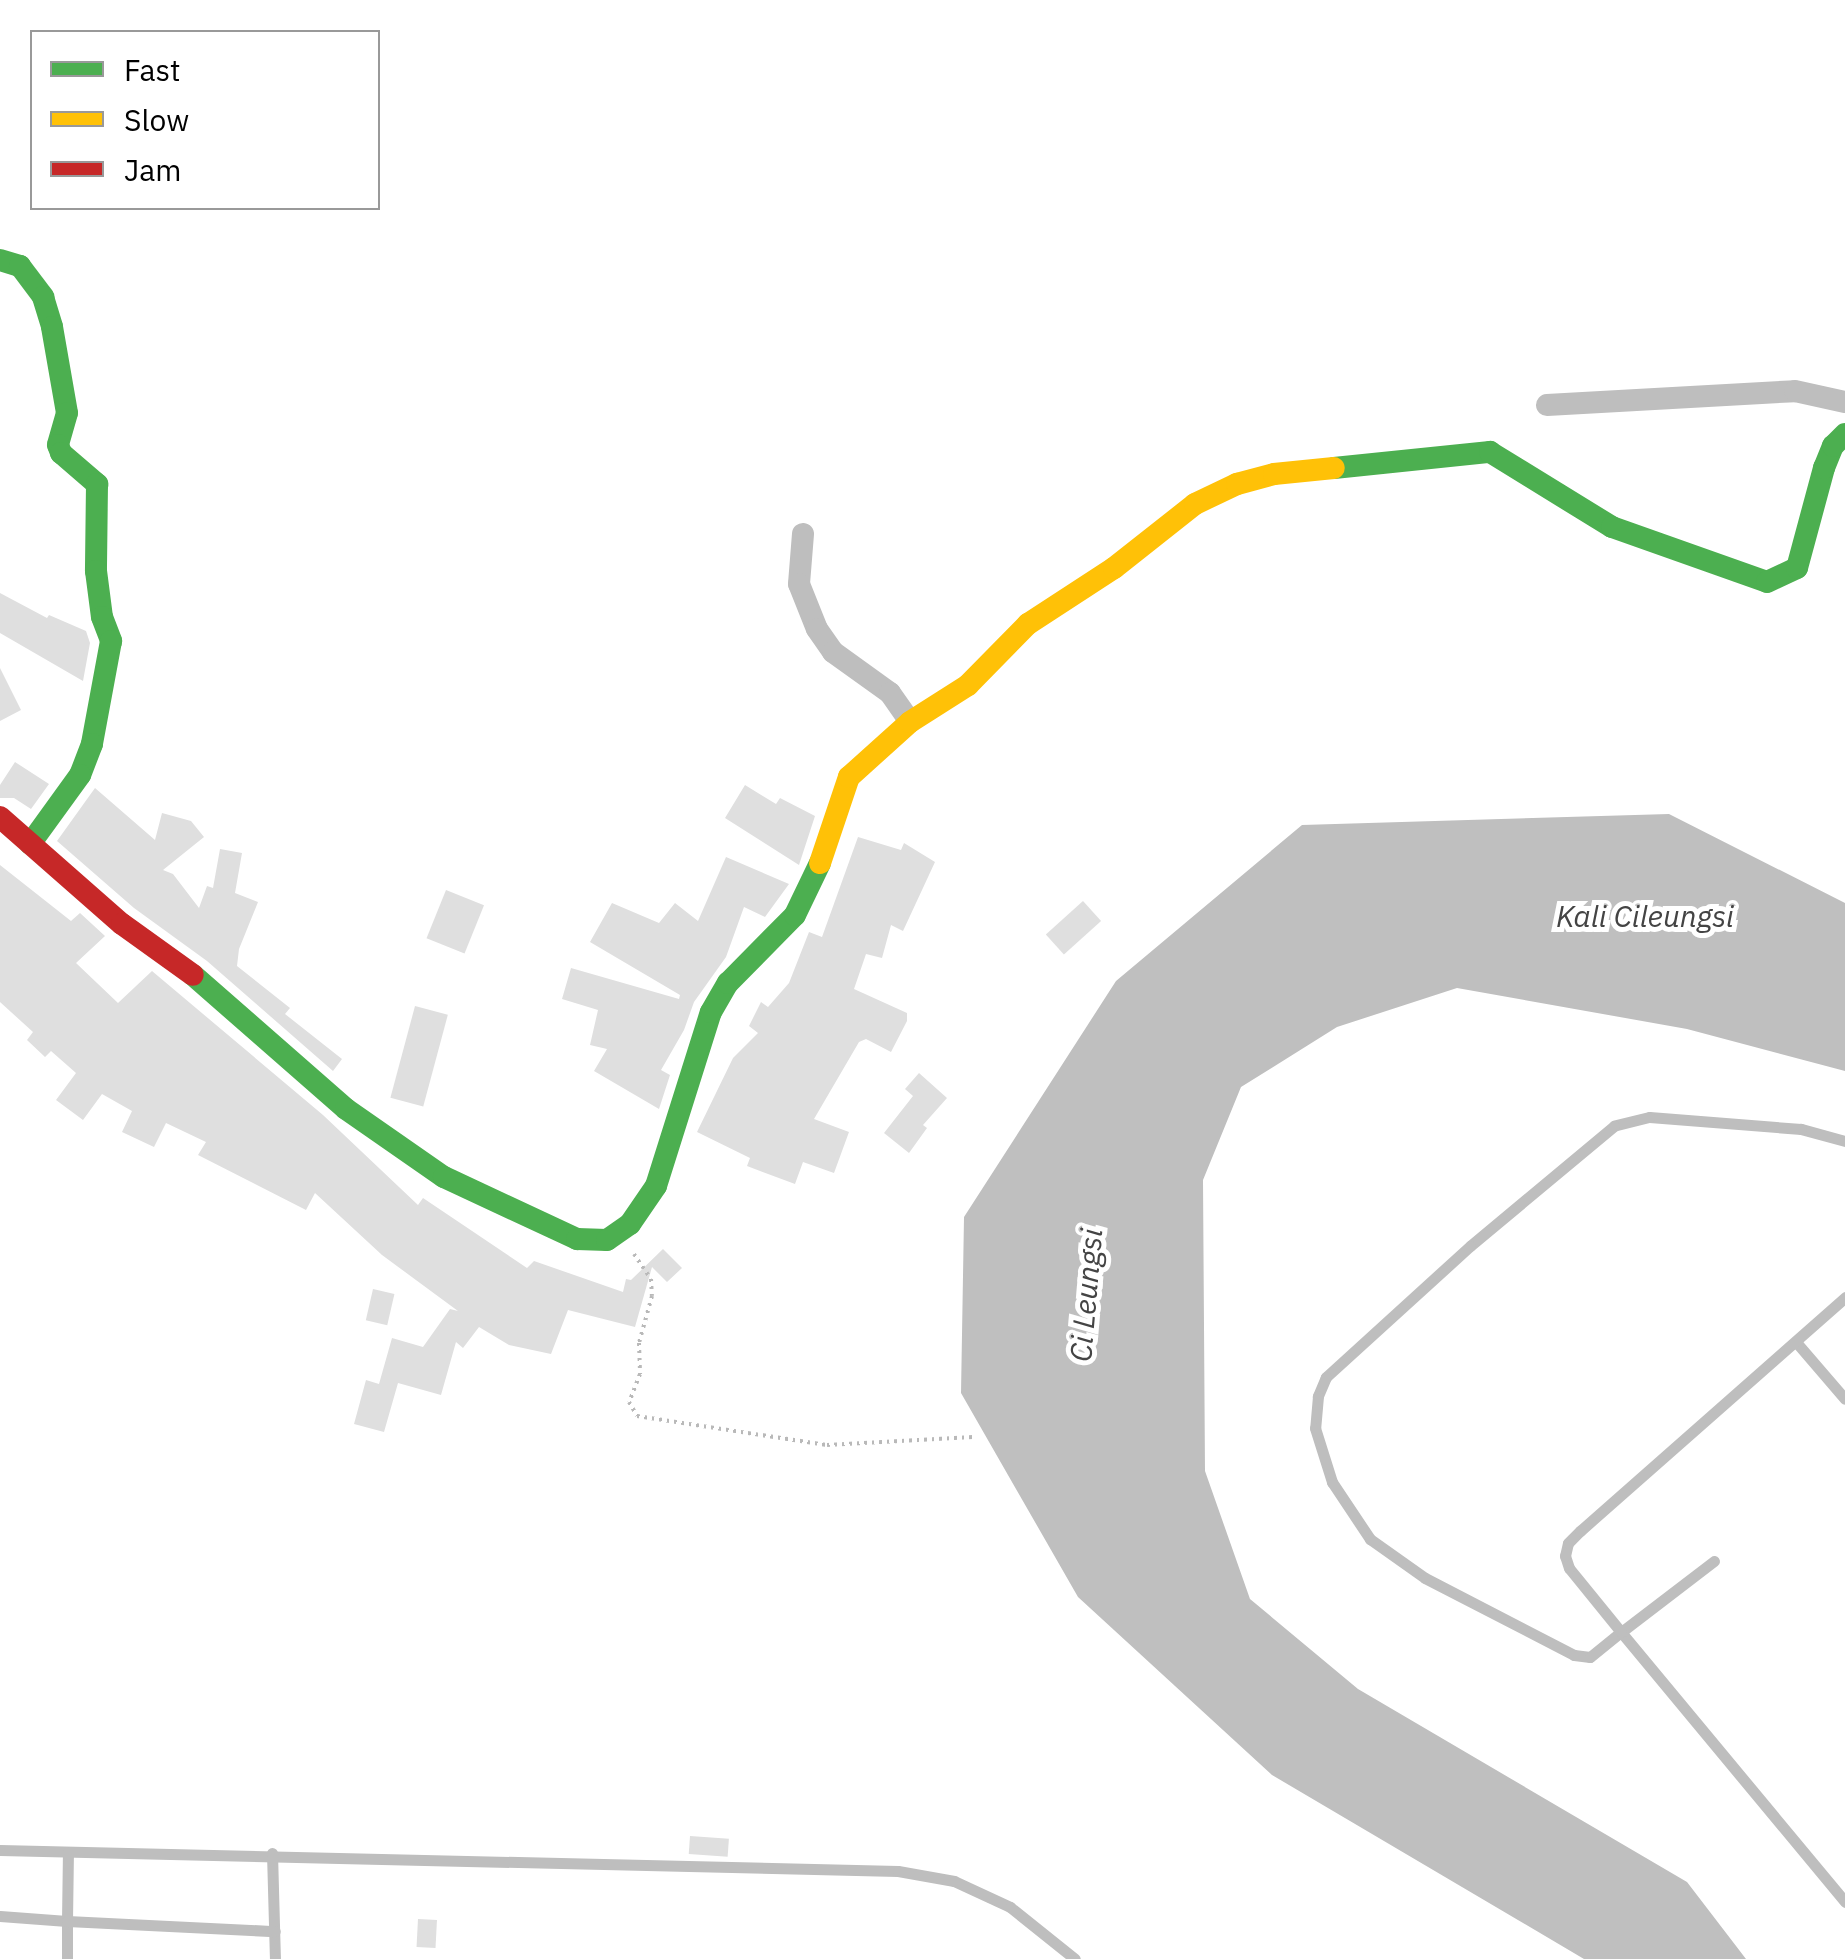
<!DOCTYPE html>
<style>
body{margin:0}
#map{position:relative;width:1845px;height:1959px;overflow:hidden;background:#fff;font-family:"IBM Plex Sans",sans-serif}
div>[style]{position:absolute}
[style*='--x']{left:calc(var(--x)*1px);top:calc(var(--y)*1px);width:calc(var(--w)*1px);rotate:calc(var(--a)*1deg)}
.water>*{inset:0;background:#bfbfbf}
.building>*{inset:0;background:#dfdfdf;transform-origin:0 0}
.path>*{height:4px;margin-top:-2px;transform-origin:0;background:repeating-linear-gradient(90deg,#b9b9b9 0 2.5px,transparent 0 7.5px)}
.lane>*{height:11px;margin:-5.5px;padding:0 5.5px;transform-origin:5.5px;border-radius:5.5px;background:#bebebe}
.street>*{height:22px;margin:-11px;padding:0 11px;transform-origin:11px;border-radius:11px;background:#bebebe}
.fast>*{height:22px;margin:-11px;padding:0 11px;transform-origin:11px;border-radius:11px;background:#4caf50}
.slow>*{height:22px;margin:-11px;padding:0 11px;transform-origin:11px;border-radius:11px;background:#ffc107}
.jam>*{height:22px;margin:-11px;padding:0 11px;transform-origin:11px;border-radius:11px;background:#c62828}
span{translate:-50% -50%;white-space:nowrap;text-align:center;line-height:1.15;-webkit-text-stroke:10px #fff;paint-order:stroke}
.water-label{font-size:30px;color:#444;font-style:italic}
.legend{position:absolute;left:30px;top:30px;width:350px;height:180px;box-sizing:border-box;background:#fff;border:2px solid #999;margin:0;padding:12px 18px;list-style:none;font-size:30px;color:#000}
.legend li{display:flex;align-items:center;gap:20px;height:50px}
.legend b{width:50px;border:2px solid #999}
</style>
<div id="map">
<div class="water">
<i style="clip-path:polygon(1669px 814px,1845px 903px,1845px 1071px,1687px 1029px,1457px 988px,1337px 1027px,1241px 1087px,1203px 1180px,1205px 1471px,1250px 1599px,1358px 1689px,1687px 1882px,1746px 1959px,1584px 1959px,1272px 1775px,1078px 1597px,961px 1393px,964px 1217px,1116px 981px,1302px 825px)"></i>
</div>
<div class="building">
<i style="clip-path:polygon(0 593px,47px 618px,49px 615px,86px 631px,90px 643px,83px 681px,0 633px)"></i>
<i style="clip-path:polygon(0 668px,21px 710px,0 721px)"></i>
<i style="clip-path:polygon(15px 762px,49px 784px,31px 809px,14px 798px,0 798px,0 785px)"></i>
<i style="clip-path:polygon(745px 785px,776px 804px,780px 798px,815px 816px,799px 865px,725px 818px)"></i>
<i style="clip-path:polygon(95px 788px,155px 840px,162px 813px,191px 821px,204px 837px,163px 870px,173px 874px,199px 908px,207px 886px,213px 888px,220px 849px,242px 853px,235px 893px,258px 902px,239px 949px,237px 966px,290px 1008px,285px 1014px,342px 1059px,333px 1071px,207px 961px,134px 908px,57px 841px)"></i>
<i style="clip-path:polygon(858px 837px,901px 850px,904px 843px,935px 862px,903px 931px,891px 925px,882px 958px,866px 954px,854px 989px,907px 1013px,907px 1021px,891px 1052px,866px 1039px,859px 1042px,814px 1119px,849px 1132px,834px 1173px,803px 1162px,795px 1184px,747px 1166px,750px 1158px,697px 1132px,733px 1058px,758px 1033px,749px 1026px,761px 1002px,768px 1007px,789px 983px,809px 932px,822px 937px)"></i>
<i style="clip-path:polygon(726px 857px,789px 884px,765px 917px,744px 907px,726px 957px,694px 1002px,684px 1030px,661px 1070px,670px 1075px,659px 1109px,594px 1071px,607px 1049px,590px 1045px,598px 1010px,562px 999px,571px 968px,679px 999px,680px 995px,590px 942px,612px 903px,659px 923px,675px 903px,698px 921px)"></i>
<i style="clip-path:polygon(0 865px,71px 921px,80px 913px,105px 936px,76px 963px,118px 1003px,152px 971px,323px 1115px,418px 1205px,423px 1198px,527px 1268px,534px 1261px,623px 1292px,626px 1279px,631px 1280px,663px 1249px,682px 1268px,667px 1282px,652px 1267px,635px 1327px,568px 1310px,551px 1354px,509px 1345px,479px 1327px,463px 1348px,456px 1342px,441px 1395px,398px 1383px,384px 1432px,354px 1424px,366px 1380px,379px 1384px,392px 1338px,423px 1347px,450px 1309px,458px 1311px,382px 1255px,315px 1193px,306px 1210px,198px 1155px,206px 1142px,166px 1123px,154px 1147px,122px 1132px,132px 1111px,102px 1094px,83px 1120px,56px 1100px,76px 1073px,51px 1051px,45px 1057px,27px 1040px,33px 1032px,0 1002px)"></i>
<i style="left:446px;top:890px;width:41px;height:52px;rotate:22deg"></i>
<i style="left:1083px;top:901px;width:27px;height:50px;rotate:48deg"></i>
<i style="left:415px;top:1006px;width:34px;height:95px;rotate:15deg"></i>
<i style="clip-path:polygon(919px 1073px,947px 1098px,923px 1125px,927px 1128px,909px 1153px,884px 1133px,913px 1096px,905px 1089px)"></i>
<i style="left:373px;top:1289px;width:22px;height:32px;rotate:13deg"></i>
<i style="left:690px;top:1836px;width:39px;height:18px;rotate:4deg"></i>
<i style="left:418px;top:1919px;width:19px;height:28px;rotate:3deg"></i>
</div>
<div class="path">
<i style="--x:634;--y:1254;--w:30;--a:56"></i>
<i style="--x:651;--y:1279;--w:17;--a:87"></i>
<i style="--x:652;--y:1296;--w:49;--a:105.5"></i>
<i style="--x:639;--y:1343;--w:31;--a:88"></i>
<i style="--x:640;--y:1374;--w:30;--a:111"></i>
<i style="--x:629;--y:1402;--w:16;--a:60"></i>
<i style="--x:637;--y:1416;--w:192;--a:8.7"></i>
<i style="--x:827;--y:1445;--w:146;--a:-3.1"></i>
</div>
<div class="lane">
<i style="--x:1845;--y:1141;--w:46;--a:-164.7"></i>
<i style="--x:1801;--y:1129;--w:152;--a:-175.5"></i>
<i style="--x:1649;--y:1117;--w:36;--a:166"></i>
<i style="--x:1614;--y:1126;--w:187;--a:140.2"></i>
<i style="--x:1470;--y:1246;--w:195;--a:137.7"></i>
<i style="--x:1326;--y:1377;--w:21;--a:113"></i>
<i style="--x:1318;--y:1396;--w:32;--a:95"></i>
<i style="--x:1315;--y:1428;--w:57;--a:72.5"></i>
<i style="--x:1332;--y:1482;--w:69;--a:56.3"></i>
<i style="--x:1370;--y:1539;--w:67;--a:35.3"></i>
<i style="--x:1425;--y:1578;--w:168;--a:27.3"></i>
<i style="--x:1574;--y:1655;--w:16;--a:7"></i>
<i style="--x:1590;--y:1657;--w:40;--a:-39"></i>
<i style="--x:1621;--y:1632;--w:351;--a:50.3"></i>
<i style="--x:1796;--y:1342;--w:75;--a:49.3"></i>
<i style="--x:1714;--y:1561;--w:117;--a:142.6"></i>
<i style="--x:1621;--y:1632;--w:82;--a:-129.1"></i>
<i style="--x:1569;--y:1568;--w:13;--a:-108"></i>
<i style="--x:1565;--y:1556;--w:13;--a:-77"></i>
<i style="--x:1568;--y:1543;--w:17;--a:-45"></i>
<i style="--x:1580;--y:1531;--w:354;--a:-41.4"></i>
<i style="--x:0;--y:1850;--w:898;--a:1.34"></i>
<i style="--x:898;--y:1871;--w:57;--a:10.1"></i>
<i style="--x:954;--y:1881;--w:62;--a:24.9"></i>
<i style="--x:1010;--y:1907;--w:83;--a:38.7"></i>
<i style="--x:272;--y:1853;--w:106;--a:88.4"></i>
<i style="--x:0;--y:1916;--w:67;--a:4.3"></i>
<i style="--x:67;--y:1921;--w:69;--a:-89.2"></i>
<i style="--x:67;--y:1959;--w:38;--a:-90"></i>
<i style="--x:67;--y:1921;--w:208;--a:2.8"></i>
</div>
<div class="street">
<i style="--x:1547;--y:405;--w:248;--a:-3.2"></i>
<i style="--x:1795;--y:391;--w:51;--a:12.4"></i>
<i style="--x:803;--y:534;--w:50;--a:94.6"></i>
<i style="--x:799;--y:584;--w:48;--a:68.2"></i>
<i style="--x:817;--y:629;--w:28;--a:55"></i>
<i style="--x:833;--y:652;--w:70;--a:35.7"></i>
<i style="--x:890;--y:693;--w:35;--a:55"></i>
</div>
<div class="fast">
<i style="--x:0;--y:260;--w:21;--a:17"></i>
<i style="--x:20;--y:266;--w:39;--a:53"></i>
<i style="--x:43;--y:297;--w:31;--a:73"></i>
<i style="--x:52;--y:327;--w:87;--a:80.1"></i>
<i style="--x:67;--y:413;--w:33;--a:106"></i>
<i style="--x:58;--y:445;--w:9;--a:69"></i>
<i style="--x:61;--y:453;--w:48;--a:40.7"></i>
<i style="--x:97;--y:484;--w:87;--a:90.7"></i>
<i style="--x:96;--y:571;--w:46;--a:82.6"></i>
<i style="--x:102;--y:617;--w:26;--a:69"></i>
<i style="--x:111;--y:641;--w:105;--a:100.5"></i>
<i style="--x:92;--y:744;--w:33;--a:111"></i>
<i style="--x:80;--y:775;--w:85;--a:125.9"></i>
<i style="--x:1334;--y:468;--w:157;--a:-5.9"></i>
<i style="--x:1490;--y:452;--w:143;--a:31.6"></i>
<i style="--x:1612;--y:527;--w:164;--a:19.5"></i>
<i style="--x:1767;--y:582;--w:33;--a:-25"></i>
<i style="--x:1797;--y:568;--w:104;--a:-74.9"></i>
<i style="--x:1824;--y:468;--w:24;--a:-68"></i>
<i style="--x:1833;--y:446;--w:17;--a:-45"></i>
<i style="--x:193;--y:975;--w:203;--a:41.2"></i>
<i style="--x:346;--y:1109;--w:119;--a:34.8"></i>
<i style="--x:444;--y:1177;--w:147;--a:25"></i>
<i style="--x:577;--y:1239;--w:30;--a:2"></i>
<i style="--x:607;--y:1240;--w:28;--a:-35"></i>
<i style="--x:630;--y:1224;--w:46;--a:-55.6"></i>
<i style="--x:656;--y:1186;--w:182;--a:-72.5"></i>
<i style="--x:711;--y:1012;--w:34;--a:-60"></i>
<i style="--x:728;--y:983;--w:95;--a:-45.4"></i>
<i style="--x:795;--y:915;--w:58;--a:-64.3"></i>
</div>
<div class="slow">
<i style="--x:820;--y:863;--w:91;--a:-71.4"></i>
<i style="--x:849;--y:777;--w:82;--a:-42"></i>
<i style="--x:910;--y:722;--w:69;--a:-32.5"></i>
<i style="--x:968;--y:685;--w:86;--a:-45.5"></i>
<i style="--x:1028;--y:624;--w:103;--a:-33.1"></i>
<i style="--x:1114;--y:568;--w:103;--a:-38.3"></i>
<i style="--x:1195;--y:504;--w:47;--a:-25.5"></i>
<i style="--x:1237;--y:484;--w:38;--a:-15"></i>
<i style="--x:1274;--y:474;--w:60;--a:-5.7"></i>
</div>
<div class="jam">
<i style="--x:0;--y:817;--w:162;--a:41.3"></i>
<i style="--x:122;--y:924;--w:87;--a:35.7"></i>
</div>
<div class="water-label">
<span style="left:1645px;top:916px">Kali Cileungsi</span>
<span style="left:1086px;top:1295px;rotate:-85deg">Ci Leungsi</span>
</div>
<ul class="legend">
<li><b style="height:12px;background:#4caf50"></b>Fast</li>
<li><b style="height:12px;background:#ffc107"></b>Slow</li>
<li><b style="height:12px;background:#c62828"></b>Jam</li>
</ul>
</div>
